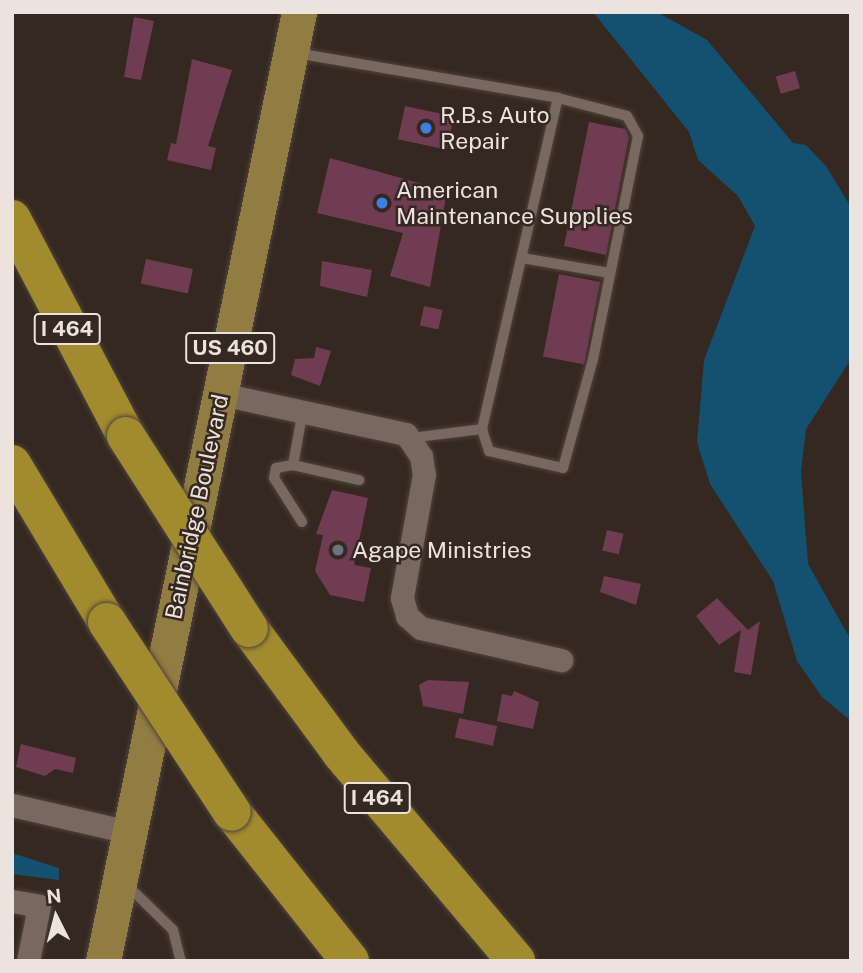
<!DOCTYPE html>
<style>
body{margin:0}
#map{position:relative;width:863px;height:973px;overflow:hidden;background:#352820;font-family:"Public Sans",sans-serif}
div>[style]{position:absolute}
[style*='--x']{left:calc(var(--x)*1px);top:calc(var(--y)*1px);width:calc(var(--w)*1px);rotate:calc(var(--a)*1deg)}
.water>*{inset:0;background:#14506f}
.building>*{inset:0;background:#703c52;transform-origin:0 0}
.roads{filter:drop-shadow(0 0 2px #4e433c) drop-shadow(0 0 2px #4e433c)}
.service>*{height:10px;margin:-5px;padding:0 5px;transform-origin:5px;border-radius:5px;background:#786860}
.minor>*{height:23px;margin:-11.5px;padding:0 11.5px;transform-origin:11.5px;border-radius:11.5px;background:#786860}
.primary>*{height:35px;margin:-17.5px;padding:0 17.5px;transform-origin:17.5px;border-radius:17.5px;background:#917c42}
.motorway>*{height:38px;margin:-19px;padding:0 19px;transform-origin:19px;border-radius:19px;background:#a28a2e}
.bridges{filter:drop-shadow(0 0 2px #4e433c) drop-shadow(0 0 2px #4e433c)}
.motorway-bridge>*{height:38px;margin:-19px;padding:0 19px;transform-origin:19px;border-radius:19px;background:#a28a2e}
.dots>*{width:19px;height:19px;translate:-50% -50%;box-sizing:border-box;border:4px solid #352820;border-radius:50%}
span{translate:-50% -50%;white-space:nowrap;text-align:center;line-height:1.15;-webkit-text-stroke:5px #352820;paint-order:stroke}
.shield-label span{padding:2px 5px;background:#352820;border:2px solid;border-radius:5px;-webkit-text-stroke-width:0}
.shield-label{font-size:21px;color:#ece3de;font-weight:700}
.poi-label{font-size:23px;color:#ece3de}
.left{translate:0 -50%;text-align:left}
.street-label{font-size:23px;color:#ece3de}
.frame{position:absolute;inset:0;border:14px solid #ece3de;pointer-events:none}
.north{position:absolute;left:21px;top:882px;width:70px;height:70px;-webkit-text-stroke:5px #352820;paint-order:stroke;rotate:354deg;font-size:19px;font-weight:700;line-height:28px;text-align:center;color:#ece3de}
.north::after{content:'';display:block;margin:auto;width:24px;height:32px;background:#ece3de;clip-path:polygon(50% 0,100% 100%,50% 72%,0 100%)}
</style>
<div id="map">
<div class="water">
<i style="clip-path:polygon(593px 12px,657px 12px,707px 40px,793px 143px,806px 145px,826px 166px,851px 207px,851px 359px,806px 429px,801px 472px,808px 564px,851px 640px,851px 721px,822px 697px,797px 661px,773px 581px,710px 484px,697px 442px,704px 360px,755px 226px,738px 196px,698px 160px,689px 132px)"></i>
<i style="clip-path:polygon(12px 853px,59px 868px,59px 880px,12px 874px)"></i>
</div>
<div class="building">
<i style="clip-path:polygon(134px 17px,154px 21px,141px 80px,124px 77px)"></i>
<i style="clip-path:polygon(192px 59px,232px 70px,208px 146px,216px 148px,211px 170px,167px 160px,171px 143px,176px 144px)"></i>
<i style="left:795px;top:71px;width:18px;height:20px;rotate:74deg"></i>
<i style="left:405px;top:106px;width:50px;height:34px;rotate:12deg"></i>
<i style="clip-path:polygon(589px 122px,625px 129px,629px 137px,606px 255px,564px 246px)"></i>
<i style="clip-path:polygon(330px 158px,447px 191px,430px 287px,390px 276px,403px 233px,317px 213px)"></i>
<i style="left:146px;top:259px;width:48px;height:25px;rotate:12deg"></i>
<i style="clip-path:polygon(322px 261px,372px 270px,367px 297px,320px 286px)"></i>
<i style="left:559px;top:274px;width:42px;height:84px;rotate:11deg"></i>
<i style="left:424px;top:306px;width:19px;height:20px;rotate:12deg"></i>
<i style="clip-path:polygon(316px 347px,331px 351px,320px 386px,291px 375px,295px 359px,314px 358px)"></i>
<i style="clip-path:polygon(332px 490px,368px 498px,354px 565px,371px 568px,364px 602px,330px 595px,315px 571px,323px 535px,316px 534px)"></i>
<i style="left:607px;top:530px;width:17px;height:21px;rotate:13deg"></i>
<i style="clip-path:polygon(604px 576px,641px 584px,636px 605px,600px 592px)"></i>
<i style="clip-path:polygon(717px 598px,748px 630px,760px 621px,751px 675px,734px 672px,741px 630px,719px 645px,696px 616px)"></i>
<i style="clip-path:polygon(428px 680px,469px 682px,463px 714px,423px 706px,419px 685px)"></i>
<i style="clip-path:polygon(514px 691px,539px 702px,533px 729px,497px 721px,502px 694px,512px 696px)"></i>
<i style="left:459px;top:718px;width:39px;height:20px;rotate:12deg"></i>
<i style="clip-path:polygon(21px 744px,76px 758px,73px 773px,55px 769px,45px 776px,16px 767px)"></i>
</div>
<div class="roads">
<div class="service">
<i style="--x:296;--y:53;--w:266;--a:9.7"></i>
<i style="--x:558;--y:98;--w:71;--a:14.6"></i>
<i style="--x:627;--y:116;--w:23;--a:61"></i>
<i style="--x:638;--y:136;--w:227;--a:101.4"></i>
<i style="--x:593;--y:359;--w:113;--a:105.4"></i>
<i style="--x:563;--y:468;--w:76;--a:-167.1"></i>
<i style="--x:489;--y:451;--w:23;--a:-108"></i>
<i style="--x:482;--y:429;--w:340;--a:-77.1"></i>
<i style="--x:522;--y:258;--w:89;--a:9.7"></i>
<i style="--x:410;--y:438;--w:73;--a:-7.1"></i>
<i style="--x:293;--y:465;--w:56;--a:-79.7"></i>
<i style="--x:302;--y:522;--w:52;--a:-122.5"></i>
<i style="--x:274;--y:478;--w:10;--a:-79"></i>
<i style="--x:276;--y:468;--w:17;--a:-10"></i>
<i style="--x:293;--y:465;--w:68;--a:12.8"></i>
<i style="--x:125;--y:883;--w:67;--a:44.4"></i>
<i style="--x:173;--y:930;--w:32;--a:76"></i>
</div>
<div class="minor">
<i style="--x:221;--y:394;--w:189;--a:12.2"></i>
<i style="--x:406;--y:434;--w:27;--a:56"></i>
<i style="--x:421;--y:456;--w:18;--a:81"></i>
<i style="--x:424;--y:474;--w:126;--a:100.1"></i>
<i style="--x:402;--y:598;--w:19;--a:74"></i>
<i style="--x:407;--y:616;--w:18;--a:41"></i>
<i style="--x:421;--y:628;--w:144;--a:12.9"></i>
<i style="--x:12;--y:805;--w:120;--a:13"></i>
<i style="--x:12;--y:901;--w:27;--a:10"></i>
<i style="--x:39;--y:906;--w:56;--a:101.3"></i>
</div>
<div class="primary">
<i style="--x:103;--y:961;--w:969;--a:-78.33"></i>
</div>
<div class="motorway">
<i style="--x:12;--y:219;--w:245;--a:62.3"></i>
<i style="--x:12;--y:464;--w:184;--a:59"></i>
<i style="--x:249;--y:628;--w:155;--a:53.6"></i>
<i style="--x:341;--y:753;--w:272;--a:49.9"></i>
<i style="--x:232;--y:812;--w:190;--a:51.6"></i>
</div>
</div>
<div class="bridges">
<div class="motorway-bridge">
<i style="--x:126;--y:436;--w:228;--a:57.4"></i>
<i style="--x:107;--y:622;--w:227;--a:56.7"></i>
</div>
</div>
<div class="dots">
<i style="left:426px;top:128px;background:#3f7fe0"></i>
<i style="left:382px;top:203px;background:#3f7fe0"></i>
<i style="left:338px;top:550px;background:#6b7280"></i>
</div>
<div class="shield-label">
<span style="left:67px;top:329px">I 464</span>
<span style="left:230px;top:348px">US 460</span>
<span style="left:377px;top:798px">I 464</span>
</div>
<div class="poi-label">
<span class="left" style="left:440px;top:128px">R.B.s Auto<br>Repair</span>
<span class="left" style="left:396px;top:203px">American<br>Maintenance Supplies</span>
<span class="left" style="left:352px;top:550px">Agape Ministries</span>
</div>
<div class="street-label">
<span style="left:197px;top:507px;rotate:-78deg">Bainbridge Boulevard</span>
</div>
<div class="frame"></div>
<div class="north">N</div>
</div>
